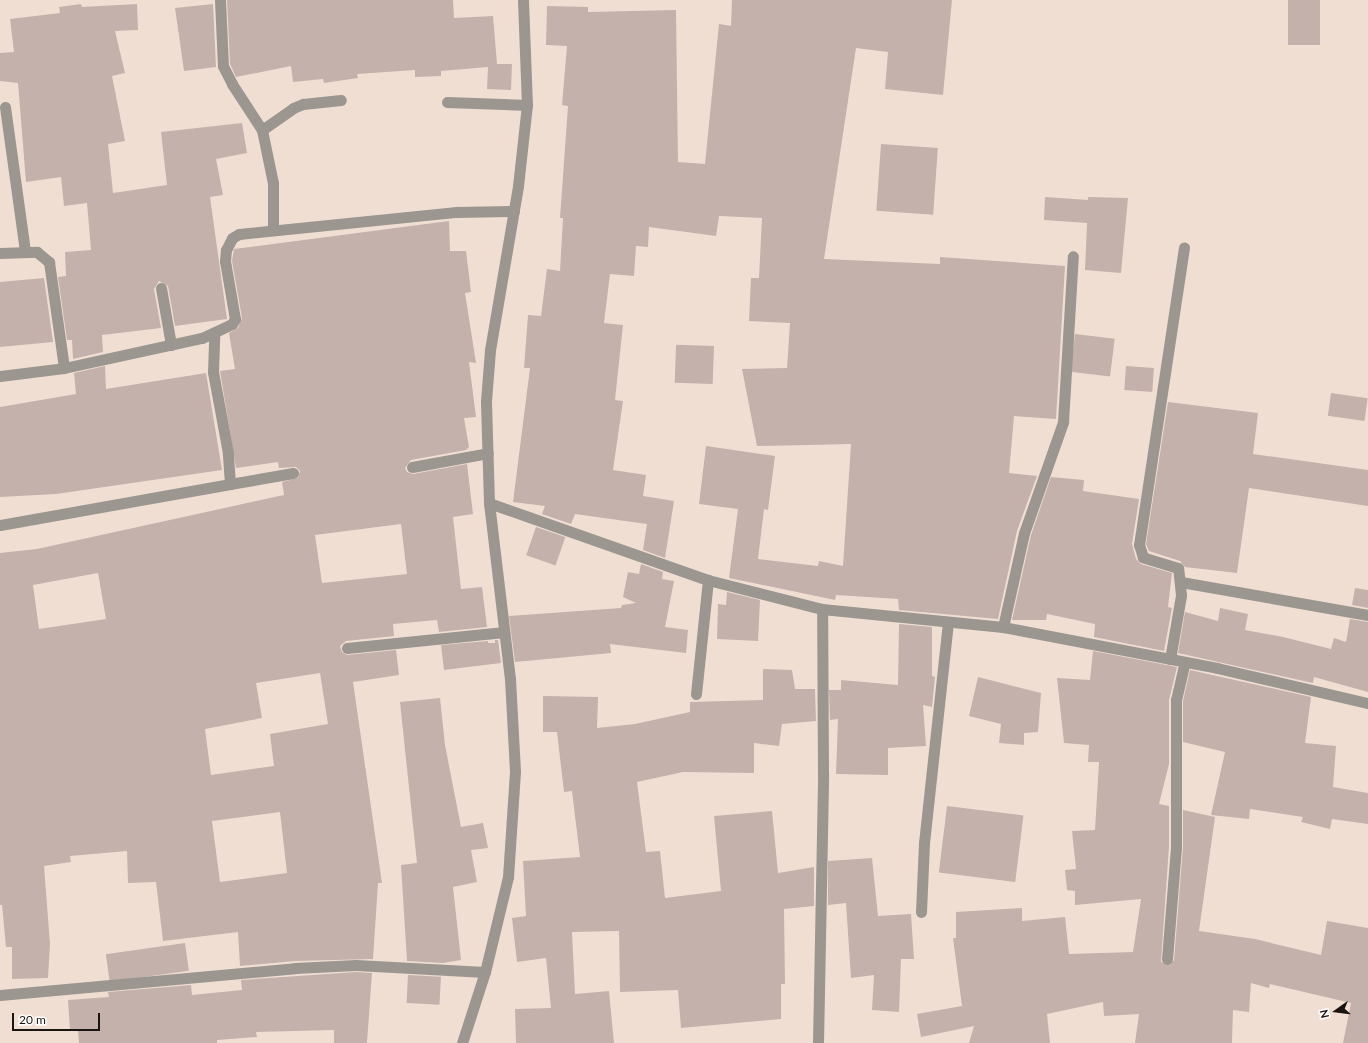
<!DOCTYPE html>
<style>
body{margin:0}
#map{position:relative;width:1368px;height:1043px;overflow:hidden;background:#f0ded3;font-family:Lato,sans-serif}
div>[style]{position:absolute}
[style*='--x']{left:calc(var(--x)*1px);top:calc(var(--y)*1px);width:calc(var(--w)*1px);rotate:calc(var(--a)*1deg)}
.building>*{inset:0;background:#c5b1ab;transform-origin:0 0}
.service>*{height:11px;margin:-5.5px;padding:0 5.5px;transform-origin:5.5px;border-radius:5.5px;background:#9b9690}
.minor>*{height:11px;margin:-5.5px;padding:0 5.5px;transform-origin:5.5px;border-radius:5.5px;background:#9b9690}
.tertiary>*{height:11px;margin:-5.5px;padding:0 5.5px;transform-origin:5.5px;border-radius:5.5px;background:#9b9690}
span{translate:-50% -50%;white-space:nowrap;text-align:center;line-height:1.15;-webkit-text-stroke:3.5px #fff;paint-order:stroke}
.north{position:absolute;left:1316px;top:991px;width:40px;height:40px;-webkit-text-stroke:3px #fff;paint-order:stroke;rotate:256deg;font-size:11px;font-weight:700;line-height:16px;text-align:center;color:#1b1511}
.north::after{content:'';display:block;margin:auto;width:14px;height:18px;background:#1b1511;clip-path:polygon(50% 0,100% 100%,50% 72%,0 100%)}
.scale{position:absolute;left:12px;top:1013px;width:88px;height:18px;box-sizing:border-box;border:2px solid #1b1511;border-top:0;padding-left:5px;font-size:12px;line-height:14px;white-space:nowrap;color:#1b1511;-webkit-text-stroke:3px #fff;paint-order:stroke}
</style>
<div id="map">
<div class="building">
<i style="clip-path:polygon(227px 0,453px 0,454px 18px,493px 16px,497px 64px,512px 64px,511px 90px,487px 89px,488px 67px,441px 71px,441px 76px,415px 77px,415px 70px,357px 74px,358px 78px,324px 83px,323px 79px,293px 82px,291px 66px,236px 77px,230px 64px)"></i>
<i style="clip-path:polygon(732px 0,952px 0,943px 95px,885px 89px,888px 52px,856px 48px,824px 259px,940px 264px,940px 257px,1065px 266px,1056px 419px,1014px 416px,1009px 473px,1037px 476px,1017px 531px,998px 619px,899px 610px,898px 599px,836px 595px,835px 600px,729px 578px,738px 509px,699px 504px,706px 446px,775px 456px,768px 510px,764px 509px,758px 559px,818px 566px,819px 561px,843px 566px,851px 444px,757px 446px,742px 369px,787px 368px,790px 323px,749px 321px,751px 278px,759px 278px,762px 218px,719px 216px,716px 236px,649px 227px,648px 247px,636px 246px,634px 276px,610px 274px,604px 323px,623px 325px,615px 400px,623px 401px,613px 470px,646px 475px,643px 496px,674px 501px,665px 558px,643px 550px,647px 524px,575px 514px,571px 524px,542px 514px,545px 506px,513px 502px,530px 368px,524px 368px,528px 315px,541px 316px,547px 269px,560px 271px,563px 218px,560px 218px,568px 106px,562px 105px,567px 46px,546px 45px,547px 6px,588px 7px,588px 12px,676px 10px,678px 162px,705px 164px,719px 24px,731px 26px)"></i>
<i style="left:1288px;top:0;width:32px;height:45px"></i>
<i style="clip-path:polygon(81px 4px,82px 7px,137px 4px,138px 30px,115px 31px,125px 73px,112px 76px,125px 141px,108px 144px,113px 193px,167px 185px,161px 132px,242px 123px,247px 153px,216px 159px,223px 195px,210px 197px,227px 319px,175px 326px,168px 286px,159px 281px,154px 289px,161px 328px,102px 335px,103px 352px,73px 359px,72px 340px,67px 340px,58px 277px,66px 276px,65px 252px,91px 250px,87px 203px,64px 206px,61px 177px,26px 182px,18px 83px,0 81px,0 53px,14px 52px,10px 19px,60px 13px,59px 7px)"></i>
<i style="clip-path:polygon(213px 4px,216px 67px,184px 71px,175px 8px)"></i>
<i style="left:881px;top:144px;width:57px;height:67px;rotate:4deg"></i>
<i style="clip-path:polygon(1045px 197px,1088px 200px,1088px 197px,1128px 198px,1121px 273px,1085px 270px,1087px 223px,1044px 220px)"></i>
<i style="clip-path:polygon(evenodd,449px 221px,450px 251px,466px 251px,471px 292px,465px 293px,476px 363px,469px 362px,476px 417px,464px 418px,469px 447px,466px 450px,411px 460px,405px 468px,407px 472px,413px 474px,467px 464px,473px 514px,453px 517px,461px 589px,482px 587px,487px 627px,439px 632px,437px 620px,393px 624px,394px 636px,346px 641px,340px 646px,342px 652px,347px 655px,396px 650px,399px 675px,353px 682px,382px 883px,378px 883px,373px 959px,295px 961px,240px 966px,238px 932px,163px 941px,156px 882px,128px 883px,127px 851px,70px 856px,71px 862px,44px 866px,50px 944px,48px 978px,12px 979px,12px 947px,6px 947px,2px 905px,0 905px,0 553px,37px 549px,284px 495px,282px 482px,298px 478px,300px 471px,296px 467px,279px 468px,278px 462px,236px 468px,220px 371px,235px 369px,229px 333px,238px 328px,242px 318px,232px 261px,234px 249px,449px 221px,401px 524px,407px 574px,322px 583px,315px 535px,401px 524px,449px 221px,98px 573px,106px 619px,39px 629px,33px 585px,98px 573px,449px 221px,320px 673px,328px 724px,270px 734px,274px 766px,211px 775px,205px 729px,262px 718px,256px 683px,320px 673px,449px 221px,280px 812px,287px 873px,220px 882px,212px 821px,280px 812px)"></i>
<i style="clip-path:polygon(44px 278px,53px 342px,0 347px,0 282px)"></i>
<i style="left:1075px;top:334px;width:40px;height:38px;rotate:7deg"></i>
<i style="left:714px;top:346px;width:38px;height:38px;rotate:92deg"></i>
<i style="clip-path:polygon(105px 366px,106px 389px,206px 373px,222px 470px,56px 494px,0 497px,0 407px,76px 394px,74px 373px)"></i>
<i style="left:1126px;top:366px;width:28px;height:24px;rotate:4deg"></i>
<i style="left:1331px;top:393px;width:37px;height:23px;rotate:8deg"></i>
<i style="clip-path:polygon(1168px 402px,1258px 413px,1253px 454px,1368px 470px,1368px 506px,1249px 488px,1237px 573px,1185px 567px,1180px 561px,1149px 551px,1146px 544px)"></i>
<i style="clip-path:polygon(1051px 477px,1084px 480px,1083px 491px,1139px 499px,1132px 544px,1136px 559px,1141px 564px,1172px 573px,1168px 607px,1172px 608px,1164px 651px,1094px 637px,1095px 624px,1047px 614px,1046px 620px,1012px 620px,1031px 535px)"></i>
<i style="left:536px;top:527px;width:31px;height:30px;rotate:19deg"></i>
<i style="clip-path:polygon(641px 564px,663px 572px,662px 579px,674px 581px,665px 627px,688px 630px,686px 653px,610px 644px,611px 653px,515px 662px,509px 616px,621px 608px,622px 605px,636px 603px,623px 597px,628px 572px,639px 574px)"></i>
<i style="clip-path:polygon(1355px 588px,1368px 590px,1368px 608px,1352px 605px)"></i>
<i style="clip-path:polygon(727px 592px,760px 600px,758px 641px,717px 639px,718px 604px,726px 605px)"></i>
<i style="clip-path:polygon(1220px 608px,1248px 614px,1245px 630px,1283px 637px,1331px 649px,1334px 638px,1346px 642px,1350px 619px,1368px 622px,1368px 692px,1314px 677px,1313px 683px,1178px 653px,1185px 612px,1218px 621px)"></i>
<i style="clip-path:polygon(899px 624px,932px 627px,932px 676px,935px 677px,932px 707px,923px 705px,926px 746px,888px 748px,888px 775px,836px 774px,838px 719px,830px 720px,829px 690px,841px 690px,841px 680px,898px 685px)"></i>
<i style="clip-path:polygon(495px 640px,498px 640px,501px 663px,444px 670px,441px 645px,488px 641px,488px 643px,495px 643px)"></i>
<i style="clip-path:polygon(1093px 651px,1177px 667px,1169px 700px,1169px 764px,1159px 804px,1169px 806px,1169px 846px,1161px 962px,1170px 965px,1174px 960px,1183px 847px,1183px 810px,1215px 817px,1199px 931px,1255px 939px,1321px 955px,1327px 921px,1368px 928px,1368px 1043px,1343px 1043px,1351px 1003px,1270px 984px,1269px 988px,1251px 983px,1249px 1012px,1233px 1010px,1232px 1043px,1135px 1043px,1139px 1014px,1104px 1016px,1103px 1002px,1047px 1014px,1050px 1043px,969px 1043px,974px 1026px,921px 1037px,917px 1014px,962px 1006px,953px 938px,956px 938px,956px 912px,1022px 908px,1022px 921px,1065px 917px,1069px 954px,1133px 952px,1141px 899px,1075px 905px,1075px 891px,1067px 890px,1065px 870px,1076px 869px,1072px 831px,1095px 830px,1099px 762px,1088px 762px,1089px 745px,1064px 743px,1057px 678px,1090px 680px)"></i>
<i style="clip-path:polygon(763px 669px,792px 670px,795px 689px,815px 689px,816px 721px,782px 724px,779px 746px,754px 743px,754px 773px,683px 772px,637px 782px,646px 852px,660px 851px,665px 898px,721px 891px,714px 816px,772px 811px,778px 873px,814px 867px,814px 906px,784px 909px,785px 984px,781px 984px,781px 1019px,681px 1028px,678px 990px,620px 992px,619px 931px,572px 932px,575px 994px,609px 991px,614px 1043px,516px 1043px,515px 1009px,551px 1008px,546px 958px,517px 962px,512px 918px,526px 916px,523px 861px,580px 857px,572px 791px,564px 792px,557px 732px,543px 732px,543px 696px,598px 697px,597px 728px,635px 724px,690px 712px,690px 702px,763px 700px)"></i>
<i style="clip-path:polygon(1190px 670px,1311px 697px,1305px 743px,1336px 746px,1333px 787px,1368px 793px,1368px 824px,1332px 819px,1330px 829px,1301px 822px,1303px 817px,1250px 809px,1249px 819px,1211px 815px,1225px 752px,1183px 742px,1183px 701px)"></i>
<i style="clip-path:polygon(978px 677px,1041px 693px,1038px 732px,1024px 733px,1024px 745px,999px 743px,1001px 724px,969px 716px)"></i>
<i style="clip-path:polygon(440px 698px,445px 745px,461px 827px,483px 823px,488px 848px,471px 850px,477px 882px,453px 887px,461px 960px,443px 963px,407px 961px,401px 865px,417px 863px,400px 702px)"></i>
<i style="left:947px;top:806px;width:77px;height:67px;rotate:7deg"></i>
<i style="clip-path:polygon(872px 858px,878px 916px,911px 914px,914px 959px,901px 959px,899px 1012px,872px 1010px,874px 975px,851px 978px,846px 903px,828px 905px,828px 861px)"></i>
<i style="left:185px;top:943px;width:28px;height:80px;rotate:82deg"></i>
<i style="clip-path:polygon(356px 972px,372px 973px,367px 1043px,334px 1043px,334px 1030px,256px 1032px,257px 1037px,217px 1040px,217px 1043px,79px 1043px,78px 1030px,70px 1030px,68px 1000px,109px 997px,108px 992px,191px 985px,192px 995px,242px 990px,241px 980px)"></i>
<i style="left:408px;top:975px;width:33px;height:28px;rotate:3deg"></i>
</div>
<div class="service">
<i style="--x:447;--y:102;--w:80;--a:2.1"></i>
<i style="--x:262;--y:130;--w:38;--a:-35"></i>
<i style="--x:293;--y:108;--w:11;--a:-22"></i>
<i style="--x:303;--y:104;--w:38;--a:-6"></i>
<i style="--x:412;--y:467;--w:77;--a:-10.4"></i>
</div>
<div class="minor">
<i style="--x:220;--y:0;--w:66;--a:87.4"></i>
<i style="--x:223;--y:66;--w:20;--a:63"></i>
<i style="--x:232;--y:84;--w:55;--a:56.9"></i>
<i style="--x:262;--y:130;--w:54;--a:78.3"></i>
<i style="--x:273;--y:183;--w:47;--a:90"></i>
<i style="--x:5;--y:107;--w:146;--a:82.1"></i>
<i style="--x:0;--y:253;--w:37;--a:-2"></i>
<i style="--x:37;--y:252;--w:16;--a:40"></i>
<i style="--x:49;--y:262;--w:107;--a:81.9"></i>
<i style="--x:64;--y:368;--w:141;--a:-12.3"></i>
<i style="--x:202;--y:338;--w:33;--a:-25"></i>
<i style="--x:232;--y:324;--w:6;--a:-59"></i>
<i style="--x:235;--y:319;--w:59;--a:-99.8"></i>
<i style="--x:225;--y:261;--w:11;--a:-85"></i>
<i style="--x:226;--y:250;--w:13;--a:-63"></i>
<i style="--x:232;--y:238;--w:8;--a:-30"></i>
<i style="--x:239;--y:234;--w:219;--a:-5.8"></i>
<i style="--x:457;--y:212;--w:57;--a:-1"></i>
<i style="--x:161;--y:288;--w:58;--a:80"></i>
<i style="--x:0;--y:376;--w:64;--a:-7.1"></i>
<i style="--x:230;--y:484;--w:64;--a:-9.9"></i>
<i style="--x:489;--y:503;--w:232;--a:19.4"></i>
<i style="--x:708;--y:580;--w:118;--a:14.3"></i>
<i style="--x:822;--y:609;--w:182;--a:5.7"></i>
<i style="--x:1003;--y:627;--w:218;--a:10.8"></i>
<i style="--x:1217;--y:668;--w:155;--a:13.1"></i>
<i style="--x:0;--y:525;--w:234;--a:-10.1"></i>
<i style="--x:230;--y:484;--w:31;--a:-94"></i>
<i style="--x:228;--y:453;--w:82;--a:-100.5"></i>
<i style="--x:213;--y:372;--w:38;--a:-88"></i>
<i style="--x:1181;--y:582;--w:190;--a:10"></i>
<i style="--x:1003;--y:627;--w:96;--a:-77.4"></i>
<i style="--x:1024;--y:533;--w:118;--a:-70.6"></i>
<i style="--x:1063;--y:422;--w:166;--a:-86.6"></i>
<i style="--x:347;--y:648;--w:158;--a:-5.8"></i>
<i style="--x:1170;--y:659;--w:65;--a:-80.2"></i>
<i style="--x:1181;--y:595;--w:27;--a:-96"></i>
<i style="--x:1178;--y:568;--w:37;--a:-163"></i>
<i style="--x:1143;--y:557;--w:13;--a:-108"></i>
<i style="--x:1139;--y:545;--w:301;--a:-81.4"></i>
<i style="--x:696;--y:694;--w:115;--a:-84"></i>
<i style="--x:921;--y:912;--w:69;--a:-87.5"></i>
<i style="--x:924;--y:843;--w:221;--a:-83.8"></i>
<i style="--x:1167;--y:959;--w:113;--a:-85.4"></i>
<i style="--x:1176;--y:846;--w:146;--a:-90"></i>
<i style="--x:1176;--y:700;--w:39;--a:-77"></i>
<i style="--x:0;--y:995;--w:296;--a:-5.2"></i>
<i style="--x:295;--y:968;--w:61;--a:-2.8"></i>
<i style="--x:356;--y:965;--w:129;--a:3.1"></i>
<i style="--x:818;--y:1043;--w:269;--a:-88.9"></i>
<i style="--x:823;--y:774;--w:165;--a:-90.3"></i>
</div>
<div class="tertiary">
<i style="--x:462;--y:1043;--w:75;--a:-72.1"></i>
<i style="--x:485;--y:972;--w:98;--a:-76.4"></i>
<i style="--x:508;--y:877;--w:106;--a:-86.2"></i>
<i style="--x:515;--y:771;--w:92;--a:-93.1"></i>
<i style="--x:510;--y:679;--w:177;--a:-96.8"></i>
<i style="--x:489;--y:503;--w:102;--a:-91.7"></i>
<i style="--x:486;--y:401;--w:51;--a:-85.5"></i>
<i style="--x:490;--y:350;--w:166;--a:-80.3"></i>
<i style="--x:518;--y:186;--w:81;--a:-83.7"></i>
<i style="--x:527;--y:105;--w:105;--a:-92.2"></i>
</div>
<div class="north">N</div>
<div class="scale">20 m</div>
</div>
